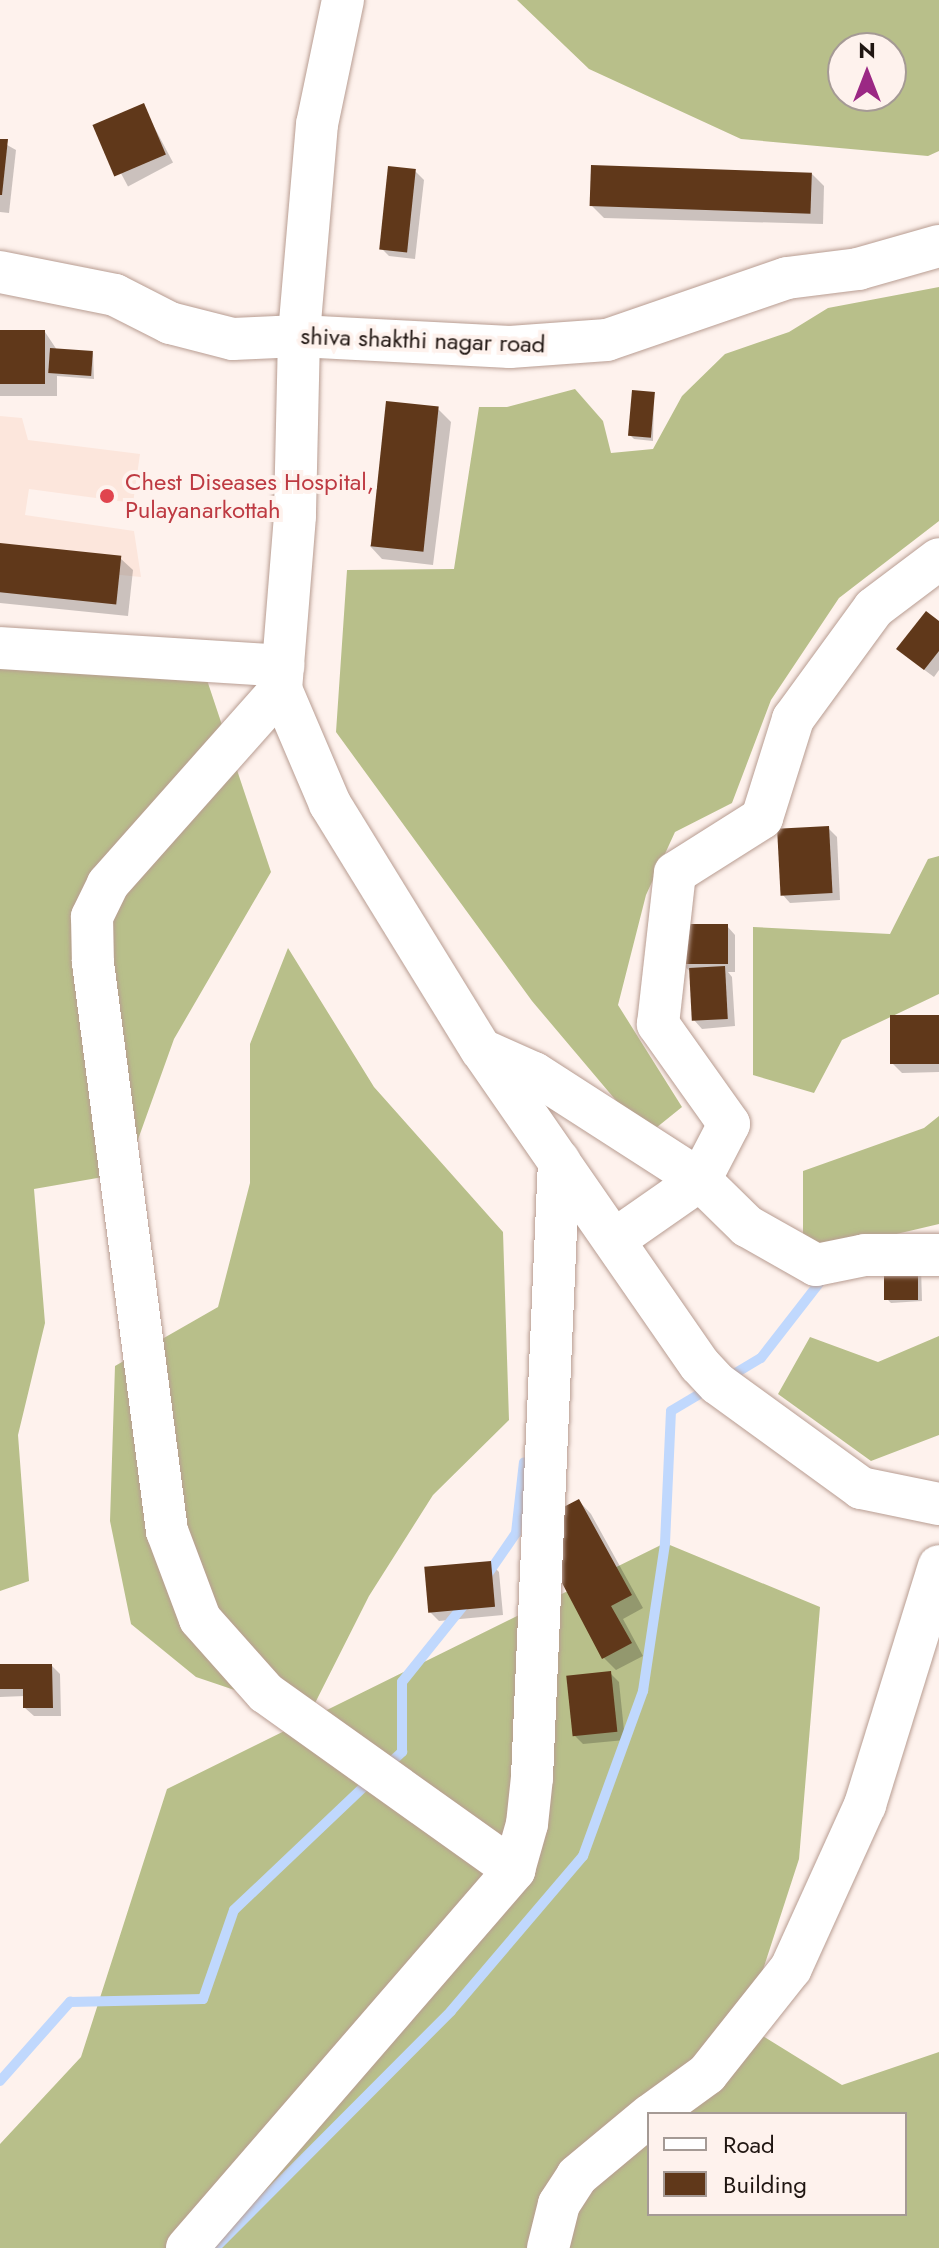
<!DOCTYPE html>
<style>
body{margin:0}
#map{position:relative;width:939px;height:2248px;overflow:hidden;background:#fef2ed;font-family:Jost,sans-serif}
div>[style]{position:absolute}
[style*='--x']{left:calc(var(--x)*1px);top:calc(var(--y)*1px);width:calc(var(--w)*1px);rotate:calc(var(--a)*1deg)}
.built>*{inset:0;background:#fce6dc}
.forest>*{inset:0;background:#b8bf8a}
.shadow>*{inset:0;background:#0003;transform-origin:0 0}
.stream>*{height:10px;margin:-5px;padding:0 5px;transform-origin:5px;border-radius:5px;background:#c0d8fd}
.building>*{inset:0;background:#60381a;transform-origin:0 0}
.roads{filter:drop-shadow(0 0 2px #b89d92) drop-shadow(0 0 2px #b89d92)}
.minor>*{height:42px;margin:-21px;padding:0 21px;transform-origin:21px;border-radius:21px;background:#fff}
.dots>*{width:22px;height:22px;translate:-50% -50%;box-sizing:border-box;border:4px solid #fef2ed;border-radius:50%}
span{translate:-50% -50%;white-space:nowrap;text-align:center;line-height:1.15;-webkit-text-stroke:8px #fef2ed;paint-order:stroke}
.street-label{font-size:24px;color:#201612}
.health-label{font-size:24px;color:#be3a42}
.left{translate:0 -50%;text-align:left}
.legend{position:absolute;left:647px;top:2112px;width:260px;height:104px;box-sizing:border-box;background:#fef2ed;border:2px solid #a59a95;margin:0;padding:10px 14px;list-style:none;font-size:24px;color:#201612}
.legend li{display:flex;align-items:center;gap:16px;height:40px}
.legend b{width:40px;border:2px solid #a59a95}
.north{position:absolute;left:827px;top:32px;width:80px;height:80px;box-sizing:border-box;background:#fef2ed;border:2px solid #a59a95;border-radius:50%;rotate:0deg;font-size:22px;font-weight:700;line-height:32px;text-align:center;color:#201612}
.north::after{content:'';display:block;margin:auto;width:28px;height:36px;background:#9b2884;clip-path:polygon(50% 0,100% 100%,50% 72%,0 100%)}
</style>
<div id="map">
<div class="built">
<i style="clip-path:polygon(0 416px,22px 418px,28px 440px,140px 454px,133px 503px,29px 489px,25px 515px,134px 531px,141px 577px,0 563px)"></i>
</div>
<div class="forest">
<i style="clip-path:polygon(evenodd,517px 0,939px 0,939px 151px,928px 156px,741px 139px,589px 69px,517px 0,843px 48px,891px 48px,891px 96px,843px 96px,843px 48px)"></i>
<i style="clip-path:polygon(939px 287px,939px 521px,839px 598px,771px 700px,732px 803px,675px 832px,646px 895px,618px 1005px,682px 1107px,646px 1136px,532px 1001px,336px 732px,347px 570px,454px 569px,479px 407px,507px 407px,575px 389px,603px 421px,611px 453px,653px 449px,682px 396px,725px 354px,789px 332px,828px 308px)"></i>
<i style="clip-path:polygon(0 635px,196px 647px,271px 872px,174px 1039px,126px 1173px,34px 1189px,45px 1323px,18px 1435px,29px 1581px,0 1591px)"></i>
<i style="clip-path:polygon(939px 856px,939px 994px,842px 1040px,814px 1093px,753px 1075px,753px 927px,890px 934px,928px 859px)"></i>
<i style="clip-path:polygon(288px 948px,374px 1087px,503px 1232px,509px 1420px,433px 1495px,369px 1596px,309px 1715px,196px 1677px,131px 1624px,110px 1521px,115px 1366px,218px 1307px,250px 1183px,250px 1044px)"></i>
<i style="clip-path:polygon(939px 1116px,939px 1224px,803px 1256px,803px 1171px,924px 1128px)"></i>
<i style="clip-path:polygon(939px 1336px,939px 1435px,871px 1461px,778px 1394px,810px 1337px,878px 1362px)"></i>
<i style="clip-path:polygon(evenodd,665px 1543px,820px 1607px,799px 1859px,745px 2025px,842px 2085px,939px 2052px,939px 2248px,0 2248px,0 2144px,81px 2057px,167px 1789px,665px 1543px,649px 2114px,905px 2114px,905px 2214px,649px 2214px,649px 2114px)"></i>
</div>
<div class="shadow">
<i style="left:143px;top:106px;width:64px;height:51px;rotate:62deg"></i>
<i style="clip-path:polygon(0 141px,16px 150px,9px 213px,0 212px)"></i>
<i style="clip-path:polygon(415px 171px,424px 180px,415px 259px,389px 256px,381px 248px)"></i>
<i style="clip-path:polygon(811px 173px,824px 186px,823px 224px,604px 218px,591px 205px)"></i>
<i style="clip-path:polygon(0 332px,45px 332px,57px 350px,93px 353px,94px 379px,57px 376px,57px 396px,0 396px)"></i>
<i style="clip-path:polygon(654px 394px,653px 441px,634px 439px,630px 435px)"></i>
<i style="clip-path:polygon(438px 409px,451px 422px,433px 565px,382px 559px,370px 546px)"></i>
<i style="clip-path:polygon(0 545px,120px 558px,133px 570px,128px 616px,0 603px)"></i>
<i style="clip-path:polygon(939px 624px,939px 670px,934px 677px,907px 657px)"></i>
<i style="clip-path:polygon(828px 828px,837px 837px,840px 900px,790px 903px,782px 894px)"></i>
<i style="clip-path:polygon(727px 926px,735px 935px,735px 972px,728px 972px,732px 977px,735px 1026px,702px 1029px,694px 1020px,691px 972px,680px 963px)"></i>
<i style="clip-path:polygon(939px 1017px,939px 1072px,902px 1073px,893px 1064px)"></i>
<i style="clip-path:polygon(921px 1267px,922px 1301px,891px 1303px,887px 1299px)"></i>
<i style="clip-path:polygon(579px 1501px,591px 1514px,643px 1608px,623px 1619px,643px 1656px,616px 1670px,604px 1658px)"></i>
<i style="clip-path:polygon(490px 1563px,499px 1572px,503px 1615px,439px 1621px,430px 1612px)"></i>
<i style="clip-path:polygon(0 1666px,52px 1666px,60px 1674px,61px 1716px,34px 1716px,25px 1708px,25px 1696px,0 1697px)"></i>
<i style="clip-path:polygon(610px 1673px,619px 1682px,625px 1740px,583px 1744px,575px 1736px)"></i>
</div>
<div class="stream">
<i style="--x:729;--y:1377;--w:37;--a:-31"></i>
<i style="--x:761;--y:1358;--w:101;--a:-52.2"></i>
<i style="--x:485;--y:1578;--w:55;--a:-55.4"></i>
<i style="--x:516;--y:1533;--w:71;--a:-83.6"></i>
<i style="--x:387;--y:1766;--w:21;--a:-43"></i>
<i style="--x:402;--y:1752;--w:70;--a:-90"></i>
<i style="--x:402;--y:1682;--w:105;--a:-51.2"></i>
<i style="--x:0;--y:2081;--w:106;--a:-48.5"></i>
<i style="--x:70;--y:2002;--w:133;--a:-1.3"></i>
<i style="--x:203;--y:1999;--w:94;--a:-70.8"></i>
<i style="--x:234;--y:1910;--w:190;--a:-43.5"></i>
<i style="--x:215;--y:2248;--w:334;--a:-45.1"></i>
<i style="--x:451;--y:2011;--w:204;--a:-49.6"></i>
<i style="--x:583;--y:1856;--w:176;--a:-70"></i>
<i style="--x:643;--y:1691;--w:150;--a:-81.5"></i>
<i style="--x:665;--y:1543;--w:132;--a:-87.4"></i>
<i style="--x:671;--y:1411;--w:43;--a:-30.7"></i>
</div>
<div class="building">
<i style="left:144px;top:103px;width:56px;height:56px;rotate:67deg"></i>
<i style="clip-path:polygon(0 139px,8px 139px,2px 195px,0 195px)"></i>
<i style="left:591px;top:165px;width:221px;height:41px;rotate:2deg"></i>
<i style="left:388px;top:166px;width:28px;height:84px;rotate:6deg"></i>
<i style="left:0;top:330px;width:45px;height:54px"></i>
<i style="left:50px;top:348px;width:43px;height:25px;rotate:4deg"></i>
<i style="left:632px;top:390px;width:23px;height:46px;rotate:5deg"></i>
<i style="left:386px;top:401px;width:53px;height:146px;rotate:6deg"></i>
<i style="left:0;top:543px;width:122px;height:49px;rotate:6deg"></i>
<i style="clip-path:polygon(926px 611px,939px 621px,939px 651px,924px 670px,896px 649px)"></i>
<i style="left:829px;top:826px;width:67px;height:52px;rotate:87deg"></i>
<i style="left:678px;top:924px;width:50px;height:40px"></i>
<i style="left:725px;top:966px;width:53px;height:36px;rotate:87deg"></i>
<i style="left:939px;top:1015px;width:49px;height:49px;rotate:90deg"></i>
<i style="left:884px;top:1261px;width:34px;height:39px"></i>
<i style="clip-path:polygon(579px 1499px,632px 1595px,611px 1606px,632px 1643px,602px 1659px,531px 1524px)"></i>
<i style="left:491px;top:1561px;width:46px;height:67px;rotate:85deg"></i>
<i style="clip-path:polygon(0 1664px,52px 1664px,53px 1708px,23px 1708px,23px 1689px,0 1689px)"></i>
<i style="left:611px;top:1671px;width:61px;height:45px;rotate:84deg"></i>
</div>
<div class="roads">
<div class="minor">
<i style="--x:343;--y:0;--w:127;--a:101.8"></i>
<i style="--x:317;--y:124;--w:213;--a:94.9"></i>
<i style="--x:299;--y:336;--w:180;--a:91.3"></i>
<i style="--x:295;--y:516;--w:174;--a:94.6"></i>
<i style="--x:281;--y:689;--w:125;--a:66.9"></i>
<i style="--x:330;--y:804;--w:288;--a:58.4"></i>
<i style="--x:481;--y:1049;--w:384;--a:55.3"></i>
<i style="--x:700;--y:1365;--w:26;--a:47"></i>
<i style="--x:718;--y:1384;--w:177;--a:36"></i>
<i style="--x:861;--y:1488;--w:80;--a:11.6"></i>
<i style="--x:0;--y:272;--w:117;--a:11.3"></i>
<i style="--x:115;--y:295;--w:62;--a:27"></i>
<i style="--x:170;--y:323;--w:65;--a:14.3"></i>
<i style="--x:233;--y:339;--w:66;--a:-2.6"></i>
<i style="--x:299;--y:336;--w:211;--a:3"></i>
<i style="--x:510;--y:347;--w:97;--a:-4.1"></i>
<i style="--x:607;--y:340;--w:190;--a:-19"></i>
<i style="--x:787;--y:278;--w:72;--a:-7.2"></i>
<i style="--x:858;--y:269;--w:84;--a:-15.9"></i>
<i style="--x:0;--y:648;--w:284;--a:3.6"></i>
<i style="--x:281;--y:689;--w:261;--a:131.6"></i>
<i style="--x:108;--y:884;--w:37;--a:116"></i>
<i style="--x:92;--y:917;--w:46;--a:88.8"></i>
<i style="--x:93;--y:963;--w:573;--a:82.58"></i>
<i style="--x:167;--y:1531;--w:94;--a:69.4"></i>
<i style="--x:200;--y:1619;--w:99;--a:48.3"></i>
<i style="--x:266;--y:1693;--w:305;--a:35.5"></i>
<i style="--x:482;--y:1050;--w:57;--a:23.9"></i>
<i style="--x:534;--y:1073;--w:197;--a:32.8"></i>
<i style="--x:700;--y:1180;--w:66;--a:44.4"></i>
<i style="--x:747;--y:1226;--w:79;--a:29.5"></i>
<i style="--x:816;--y:1265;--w:50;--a:-11.5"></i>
<i style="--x:865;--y:1255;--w:74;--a:0"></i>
<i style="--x:614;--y:1240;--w:105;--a:-34.9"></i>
<i style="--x:700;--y:1180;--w:63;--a:-62.6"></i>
<i style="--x:729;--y:1124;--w:123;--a:-125.4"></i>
<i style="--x:658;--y:1024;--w:152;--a:-83.6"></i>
<i style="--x:675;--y:873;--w:103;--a:-32.3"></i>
<i style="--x:762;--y:818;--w:104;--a:-72.6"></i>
<i style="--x:793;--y:719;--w:137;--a:-53.9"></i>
<i style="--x:874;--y:608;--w:81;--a:-37"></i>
<i style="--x:652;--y:2114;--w:68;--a:-36"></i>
<i style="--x:707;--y:2074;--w:135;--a:-51.6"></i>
<i style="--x:791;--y:1968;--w:179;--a:-65.6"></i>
<i style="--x:865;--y:1805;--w:250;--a:-72.8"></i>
<i style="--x:187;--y:2248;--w:500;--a:-49.1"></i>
<i style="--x:514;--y:1870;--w:48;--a:-74.2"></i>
<i style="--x:527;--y:1824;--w:47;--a:-83.9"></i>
<i style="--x:532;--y:1777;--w:617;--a:-87.49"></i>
<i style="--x:548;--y:2248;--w:45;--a:-76"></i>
<i style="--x:559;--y:2204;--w:33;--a:-57"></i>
<i style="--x:577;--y:2176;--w:94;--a:-39.8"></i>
</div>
</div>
<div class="dots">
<i style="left:107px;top:496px;background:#e0444e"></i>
</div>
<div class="street-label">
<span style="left:423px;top:340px;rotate:2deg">shiva shakthi nagar road</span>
</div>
<div class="health-label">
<span class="left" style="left:125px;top:496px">Chest Diseases Hospital,<br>Pulayanarkottah</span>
</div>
<ul class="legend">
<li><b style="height:10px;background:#fff"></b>Road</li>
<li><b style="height:22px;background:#60381a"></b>Building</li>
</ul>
<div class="north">N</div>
</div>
